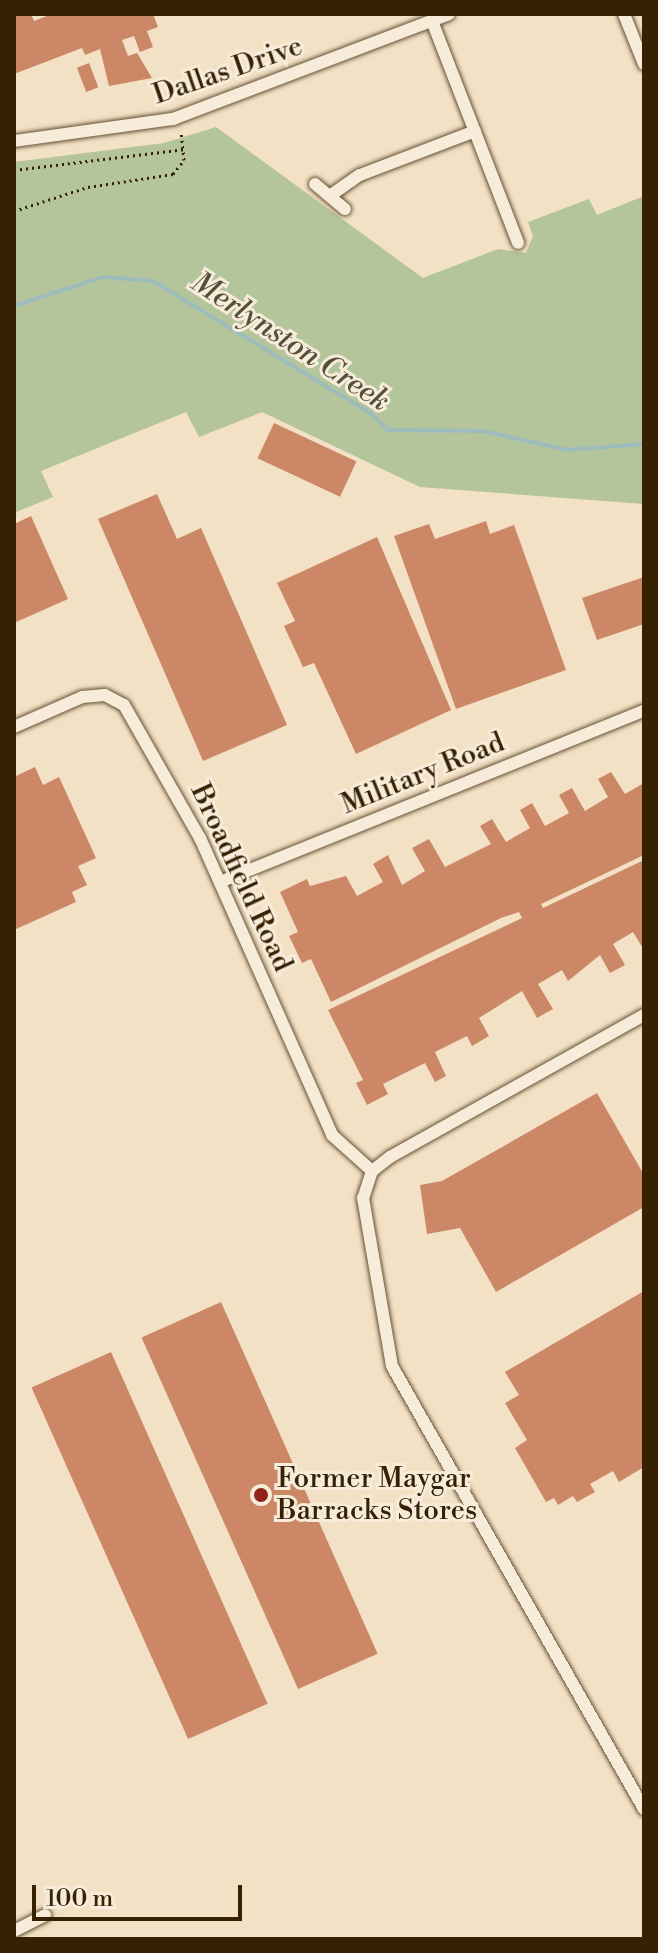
<!DOCTYPE html>
<style>
body{margin:0}
#map{position:relative;width:658px;height:1953px;overflow:hidden;background:#f3e1c6;font-family:"Libre Bodoni",serif}
div>[style]{position:absolute}
[style*='--x']{left:calc(var(--x)*1px);top:calc(var(--y)*1px);width:calc(var(--w)*1px);rotate:calc(var(--a)*1deg)}
.green>*{inset:0;background:#b4c49b}
.stream>*{height:4px;margin:-2px;padding:0 2px;transform-origin:2px;border-radius:2px;background:#9ebcbc}
.building>*{inset:0;background:#cc8767;transform-origin:0 0}
.path>*{height:3px;margin-top:-1.5px;transform-origin:0;background:repeating-linear-gradient(90deg,#362203 0 2px,transparent 0 6px)}
.roads{filter:drop-shadow(0 0 2px #655234) drop-shadow(0 0 2px #655234)}
.street>*{height:12px;margin:-6px;padding:0 6px;transform-origin:6px;border-radius:6px;background:#f7ecda}
.dots>*{width:22px;height:22px;translate:-50% -50%;box-sizing:border-box;border:4px solid #f7ecda;border-radius:50%}
span{translate:-50% -50%;white-space:nowrap;text-align:center;line-height:1.15;-webkit-text-stroke:6px #f7ecda;paint-order:stroke}
.street-label{font-size:28px;color:#362203}
.poi-label{font-size:28px;color:#362203}
.left{translate:0 -50%;text-align:left}
.water-label{font-size:30px;color:#55503a;font-style:italic}
.frame{position:absolute;inset:0;border:16px solid #362203;pointer-events:none}
.scale{position:absolute;left:32px;top:1885px;width:210px;height:36px;box-sizing:border-box;border:4px solid #362203;border-top:0;padding-left:10px;font-size:24px;line-height:28px;white-space:nowrap;color:#362203;-webkit-text-stroke:6px #f7ecda;paint-order:stroke}
</style>
<div id="map">
<div class="green">
<i style="clip-path:polygon(216px 127px,423px 278px,498px 249px,526px 253px,533px 236px,528px 222px,589px 199px,597px 215px,644px 196px,644px 504px,420px 487px,262px 412px,199px 437px,186px 412px,41px 471px,53px 497px,14px 513px,14px 162px,164px 143px)"></i>
</div>
<div class="stream">
<i style="--x:14;--y:306;--w:94;--a:-18"></i>
<i style="--x:103;--y:277;--w:50;--a:4.6"></i>
<i style="--x:153;--y:281;--w:256;--a:31.3"></i>
<i style="--x:372;--y:414;--w:22;--a:47"></i>
<i style="--x:387;--y:430;--w:96;--a:0.6"></i>
<i style="--x:483;--y:431;--w:87;--a:12.6"></i>
<i style="--x:568;--y:450;--w:76;--a:-4.5"></i>
</div>
<div class="building">
<i style="clip-path:polygon(14px 14px,31px 14px,34px 21px,52px 14px,153px 14px,158px 27px,147px 31px,153px 47px,140px 52px,134px 36px,122px 40px,128px 56px,137px 53px,152px 78px,109px 86px,100px 49px,85px 55px,82px 48px,14px 74px)"></i>
<i style="left:89px;top:63px;width:26px;height:13px;rotate:69deg"></i>
<i style="left:274px;top:423px;width:91px;height:39px;rotate:25deg"></i>
<i style="clip-path:polygon(157px 494px,177px 539px,201px 528px,287px 725px,203px 761px,98px 519px)"></i>
<i style="clip-path:polygon(31px 516px,68px 599px,14px 623px,14px 524px)"></i>
<i style="clip-path:polygon(486px 521px,490px 534px,514px 525px,566px 670px,456px 709px,394px 536px,429px 524px,435px 539px)"></i>
<i style="clip-path:polygon(377px 537px,451px 710px,356px 754px,314px 663px,303px 667px,284px 626px,295px 621px,277px 583px)"></i>
<i style="clip-path:polygon(644px 577px,644px 624px,597px 640px,582px 598px)"></i>
<i style="clip-path:polygon(35px 767px,43px 785px,59px 777px,96px 858px,78px 866px,87px 885px,72px 892px,76px 902px,14px 930px,14px 777px)"></i>
<i style="clip-path:polygon(611px 772px,625px 794px,644px 783px,644px 855px,541px 904px,543px 908px,644px 860px,644px 950px,633px 932px,613px 944px,625px 965px,610px 973px,600px 955px,568px 981px,562px 970px,538px 984px,553px 1009px,537px 1018px,522px 991px,479px 1018px,489px 1036px,472px 1046px,467px 1036px,435px 1052px,446px 1076px,435px 1082px,425px 1063px,383px 1084px,388px 1094px,367px 1105px,356px 1083px,363px 1080px,328px 1010px,522px 918px,519px 912px,501px 918px,331px 1002px,311px 959px,302px 963px,289px 936px,298px 932px,280px 892px,307px 879px,310px 886px,346px 876px,357px 896px,383px 882px,373px 864px,388px 855px,402px 885px,425px 871px,412px 848px,429px 839px,445px 867px,491px 844px,480px 826px,492px 819px,506px 842px,530px 828px,520px 810px,532px 803px,545px 826px,569px 813px,559px 795px,572px 788px,585px 811px,608px 797px,598px 779px)"></i>
<i style="clip-path:polygon(597px 1093px,644px 1175px,644px 1207px,496px 1292px,460px 1228px,427px 1234px,420px 1185px,442px 1181px)"></i>
<i style="clip-path:polygon(644px 1291px,644px 1467px,619px 1482px,613px 1471px,590px 1484px,595px 1492px,577px 1502px,573px 1496px,558px 1505px,554px 1498px,546px 1502px,515px 1448px,527px 1440px,505px 1403px,519px 1395px,505px 1372px)"></i>
<i style="left:221px;top:1302px;width:385px;height:87px;rotate:66deg"></i>
<i style="left:111px;top:1352px;width:385px;height:87px;rotate:66deg"></i>
</div>
<div class="path">
<i style="--x:14;--y:170;--w:171;--a:-7"></i>
<i style="--x:14;--y:211;--w:78;--a:-18"></i>
<i style="--x:88;--y:187;--w:86;--a:-8.7"></i>
<i style="--x:173;--y:174;--w:18;--a:-52"></i>
<i style="--x:184;--y:160;--w:29;--a:-96"></i>
</div>
<div class="roads">
<div class="street">
<i style="--x:624;--y:14;--w:54;--a:68.2"></i>
<i style="--x:432;--y:21;--w:238;--a:68.8"></i>
<i style="--x:14;--y:141;--w:161;--a:-7.9"></i>
<i style="--x:173;--y:119;--w:295;--a:-20.8"></i>
<i style="--x:315;--y:184;--w:39;--a:40"></i>
<i style="--x:331;--y:195;--w:35;--a:-35"></i>
<i style="--x:360;--y:175;--w:123;--a:-20.9"></i>
<i style="--x:14;--y:727;--w:74;--a:-23.8"></i>
<i style="--x:82;--y:697;--w:23;--a:-5"></i>
<i style="--x:105;--y:695;--w:21;--a:28"></i>
<i style="--x:124;--y:705;--w:153;--a:60.3"></i>
<i style="--x:200;--y:838;--w:325;--a:66"></i>
<i style="--x:332;--y:1135;--w:54;--a:42"></i>
<i style="--x:220;--y:882;--w:457;--a:-22"></i>
<i style="--x:644;--y:1015;--w:291;--a:150.8"></i>
<i style="--x:390;--y:1157;--w:23;--a:142"></i>
<i style="--x:372;--y:1171;--w:28;--a:108"></i>
<i style="--x:363;--y:1198;--w:170;--a:80.2"></i>
<i style="--x:392;--y:1366;--w:510;--a:60.37"></i>
<i style="--x:14;--y:1931;--w:35;--a:-27"></i>
</div>
</div>
<div class="dots">
<i style="left:261px;top:1495px;background:#8f2418"></i>
</div>
<div class="street-label">
<span style="left:228px;top:71px;rotate:-19deg">Dallas Drive</span>
<span style="left:423px;top:774px;rotate:-22deg">Military Road</span>
<span style="left:241px;top:878px;rotate:65deg">Broadfield Road</span>
</div>
<div class="poi-label">
<span class="left" style="left:277px;top:1495px">Former Maygar<br>Barracks Stores</span>
</div>
<div class="water-label">
<span style="left:290px;top:342px;rotate:33deg">Merlynston Creek</span>
</div>
<div class="frame"></div>
<div class="scale">100 m</div>
</div>
